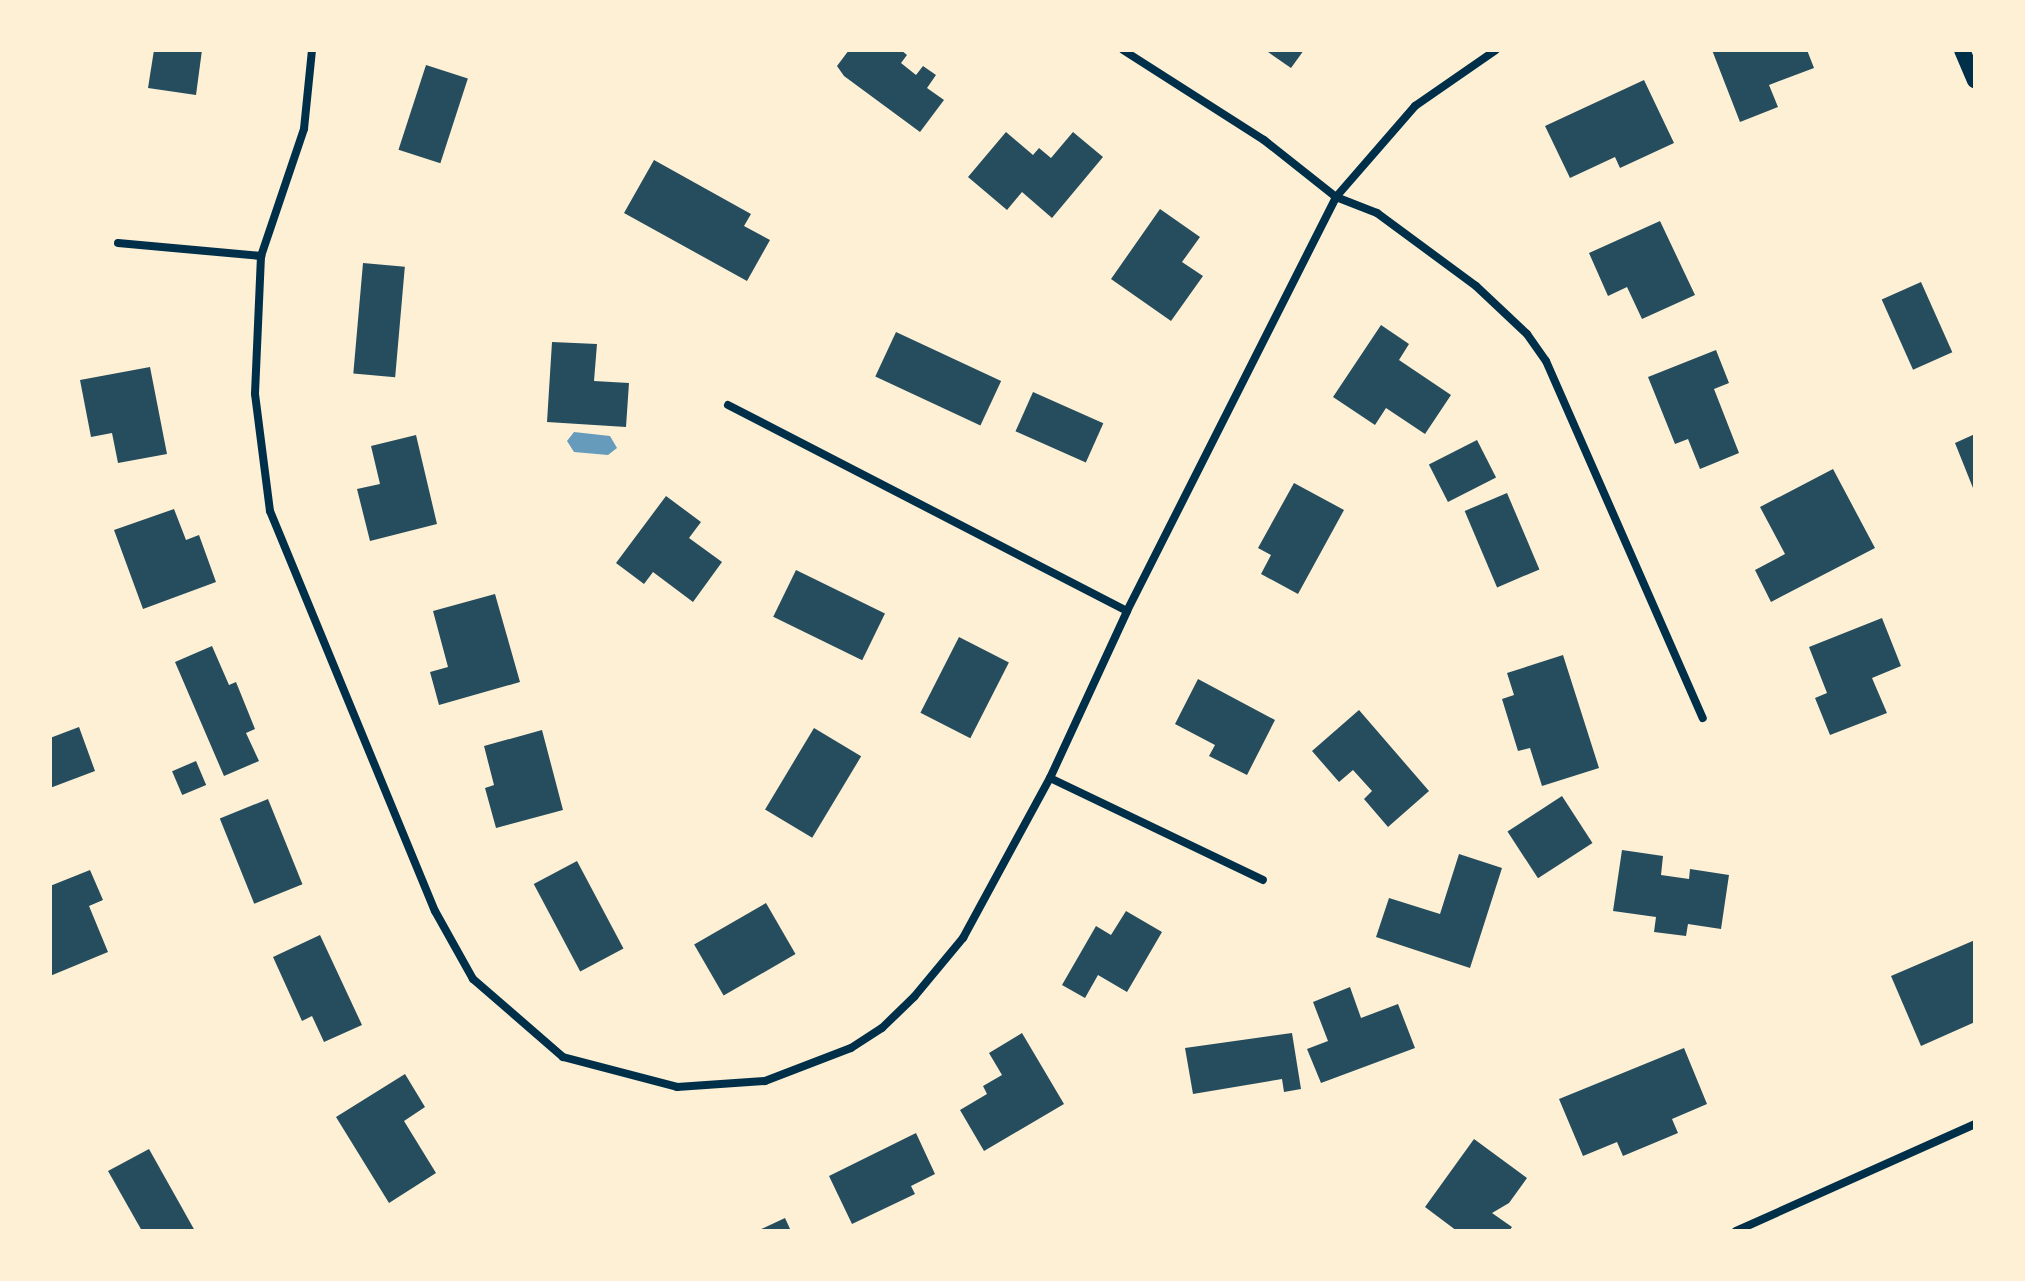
<!DOCTYPE html>
<style>
body{margin:0}
#map{position:relative;width:2025px;height:1281px;overflow:hidden;background:#fdf0d5;font-family:Roboto,sans-serif}
div>[style]{position:absolute}
[style*='--x']{left:calc(var(--x)*1px);top:calc(var(--y)*1px);width:calc(var(--w)*1px);rotate:calc(var(--a)*1deg)}
.water>*{inset:0;background:#669bbc}
.building>*{inset:0;background:#264d5e;transform-origin:0 0}
.minor>*{height:8px;margin:-4px;padding:0 4px;transform-origin:4px;border-radius:4px;background:#003049}
.secondary>*{height:16px;margin:-8px;padding:0 8px;transform-origin:8px;border-radius:8px;background:#003049}
span{translate:-50% -50%;white-space:nowrap;text-align:center;line-height:1.15;-webkit-text-stroke:6px #fdf0d5;paint-order:stroke}
.frame{position:absolute;inset:0;border:52px solid #fdf0d5;pointer-events:none}
</style>
<div id="map">
<div class="water">
<i style="clip-path:polygon(574px 432px,610px 436px,617px 448px,608px 455px,574px 452px,567px 441px)"></i>
</div>
<div class="building">
<i style="clip-path:polygon(154px 50px,202px 50px,196px 95px,148px 88px)"></i>
<i style="clip-path:polygon(849px 50px,901px 50px,907px 55px,901px 63px,916px 75px,923px 66px,936px 75px,927px 88px,944px 100px,920px 132px,844px 76px,837px 66px)"></i>
<i style="clip-path:polygon(1265px 50px,1304px 50px,1291px 68px)"></i>
<i style="clip-path:polygon(1712px 50px,1807px 50px,1814px 68px,1769px 85px,1778px 107px,1740px 122px)"></i>
<i style="left:426px;top:65px;width:44px;height:89px;rotate:18deg"></i>
<i style="clip-path:polygon(1644px 80px,1674px 143px,1620px 168px,1615px 157px,1570px 178px,1545px 126px)"></i>
<i style="clip-path:polygon(1006px 132px,1033px 155px,1039px 148px,1051px 158px,1073px 132px,1103px 157px,1052px 218px,1022px 192px,1007px 210px,968px 177px)"></i>
<i style="clip-path:polygon(654px 160px,751px 214px,744px 226px,770px 240px,747px 281px,624px 213px)"></i>
<i style="clip-path:polygon(1160px 209px,1200px 237px,1182px 262px,1203px 276px,1171px 321px,1111px 279px)"></i>
<i style="clip-path:polygon(1660px 221px,1695px 295px,1642px 319px,1627px 287px,1608px 296px,1589px 253px)"></i>
<i style="left:363px;top:263px;width:42px;height:111px;rotate:5deg"></i>
<i style="left:1921px;top:282px;width:77px;height:43px;rotate:66deg"></i>
<i style="clip-path:polygon(1381px 325px,1409px 344px,1399px 360px,1451px 395px,1425px 434px,1386px 408px,1375px 425px,1333px 397px)"></i>
<i style="left:896px;top:332px;width:116px;height:49px;rotate:25deg"></i>
<i style="clip-path:polygon(552px 342px,597px 344px,594px 381px,629px 383px,626px 427px,547px 422px)"></i>
<i style="clip-path:polygon(1716px 350px,1729px 383px,1714px 389px,1739px 453px,1700px 469px,1688px 439px,1675px 444px,1648px 377px)"></i>
<i style="clip-path:polygon(150px 367px,167px 454px,118px 463px,112px 433px,91px 437px,80px 380px)"></i>
<i style="left:1033px;top:392px;width:77px;height:43px;rotate:24deg"></i>
<i style="clip-path:polygon(1975px 434px,1975px 493px,1955px 443px)"></i>
<i style="clip-path:polygon(416px 435px,437px 524px,370px 541px,357px 489px,380px 484px,371px 446px)"></i>
<i style="left:1477px;top:440px;width:42px;height:54px;rotate:63deg"></i>
<i style="clip-path:polygon(1833px 469px,1875px 548px,1771px 602px,1755px 570px,1785px 554px,1760px 507px)"></i>
<i style="clip-path:polygon(1294px 483px,1344px 510px,1298px 594px,1261px 574px,1271px 555px,1258px 548px)"></i>
<i style="left:1507px;top:493px;width:83px;height:46px;rotate:67deg"></i>
<i style="clip-path:polygon(666px 496px,701px 522px,689px 538px,722px 562px,693px 602px,653px 572px,644px 584px,616px 563px)"></i>
<i style="clip-path:polygon(174px 509px,186px 540px,199px 535px,216px 582px,143px 609px,114px 530px)"></i>
<i style="left:796px;top:570px;width:99px;height:52px;rotate:26deg"></i>
<i style="clip-path:polygon(495px 594px,520px 682px,439px 705px,430px 672px,448px 667px,433px 611px)"></i>
<i style="clip-path:polygon(1882px 618px,1901px 666px,1872px 678px,1887px 713px,1830px 735px,1815px 698px,1827px 693px,1809px 647px)"></i>
<i style="left:959px;top:637px;width:56px;height:85px;rotate:27deg"></i>
<i style="clip-path:polygon(212px 646px,229px 685px,236px 682px,255px 729px,246px 733px,259px 761px,224px 776px,175px 662px)"></i>
<i style="clip-path:polygon(1563px 655px,1599px 768px,1542px 786px,1530px 748px,1518px 751px,1502px 699px,1514px 695px,1507px 673px)"></i>
<i style="clip-path:polygon(1198px 679px,1275px 720px,1247px 775px,1209px 756px,1215px 745px,1175px 724px)"></i>
<i style="clip-path:polygon(1359px 710px,1429px 791px,1388px 827px,1364px 799px,1372px 791px,1353px 770px,1339px 782px,1312px 751px)"></i>
<i style="clip-path:polygon(79px 727px,95px 771px,50px 788px,50px 738px)"></i>
<i style="left:814px;top:728px;width:55px;height:95px;rotate:31deg"></i>
<i style="clip-path:polygon(542px 730px,563px 810px,496px 828px,485px 788px,494px 785px,484px 746px)"></i>
<i style="left:196px;top:761px;width:26px;height:26px;rotate:67deg"></i>
<i style="left:1562px;top:796px;width:56px;height:65px;rotate:57deg"></i>
<i style="left:268px;top:799px;width:92px;height:52px;rotate:68deg"></i>
<i style="clip-path:polygon(1622px 850px,1663px 856px,1661px 875px,1689px 879px,1690px 869px,1729px 875px,1721px 929px,1688px 924px,1686px 936px,1654px 932px,1656px 917px,1613px 911px)"></i>
<i style="clip-path:polygon(1459px 854px,1502px 868px,1470px 968px,1376px 937px,1389px 898px,1440px 914px)"></i>
<i style="left:577px;top:861px;width:99px;height:49px;rotate:62deg"></i>
<i style="clip-path:polygon(90px 870px,103px 900px,89px 906px,108px 952px,50px 976px,50px 886px)"></i>
<i style="left:766px;top:903px;width:59px;height:83px;rotate:60deg"></i>
<i style="clip-path:polygon(1126px 911px,1162px 932px,1127px 992px,1098px 975px,1085px 998px,1062px 985px,1096px 926px,1111px 935px)"></i>
<i style="clip-path:polygon(320px 935px,362px 1025px,324px 1042px,312px 1016px,302px 1021px,273px 957px)"></i>
<i style="clip-path:polygon(1975px 940px,1975px 1022px,1921px 1046px,1891px 976px)"></i>
<i style="clip-path:polygon(1350px 987px,1361px 1018px,1398px 1004px,1415px 1048px,1321px 1083px,1307px 1049px,1328px 1041px,1313px 1002px)"></i>
<i style="clip-path:polygon(1022px 1033px,1064px 1104px,984px 1151px,960px 1110px,987px 1094px,983px 1086px,1002px 1075px,989px 1053px)"></i>
<i style="clip-path:polygon(1292px 1033px,1301px 1089px,1284px 1092px,1282px 1079px,1193px 1094px,1185px 1048px)"></i>
<i style="clip-path:polygon(1684px 1048px,1707px 1104px,1672px 1119px,1678px 1133px,1623px 1156px,1617px 1142px,1583px 1156px,1559px 1099px)"></i>
<i style="clip-path:polygon(405px 1074px,425px 1107px,404px 1121px,436px 1173px,389px 1203px,336px 1117px)"></i>
<i style="clip-path:polygon(916px 1133px,935px 1174px,911px 1186px,915px 1194px,852px 1224px,829px 1176px)"></i>
<i style="clip-path:polygon(1474px 1139px,1527px 1178px,1509px 1203px,1492px 1213px,1512px 1227px,1509px 1231px,1457px 1231px,1425px 1207px)"></i>
<i style="clip-path:polygon(149px 1149px,195px 1231px,142px 1231px,108px 1171px)"></i>
<i style="clip-path:polygon(785px 1218px,791px 1231px,757px 1231px)"></i>
</div>
<div class="minor">
<i style="--x:312;--y:50;--w:79;--a:95.8"></i>
<i style="--x:304;--y:129;--w:134;--a:108.7"></i>
<i style="--x:261;--y:256;--w:138;--a:92.5"></i>
<i style="--x:255;--y:394;--w:118;--a:82.7"></i>
<i style="--x:270;--y:511;--w:433;--a:67.6"></i>
<i style="--x:435;--y:911;--w:78;--a:60.8"></i>
<i style="--x:473;--y:979;--w:119;--a:40.9"></i>
<i style="--x:563;--y:1057;--w:118;--a:14.7"></i>
<i style="--x:677;--y:1087;--w:88;--a:-3.9"></i>
<i style="--x:765;--y:1081;--w:92;--a:-21"></i>
<i style="--x:851;--y:1048;--w:37;--a:-33"></i>
<i style="--x:882;--y:1028;--w:45;--a:-44.1"></i>
<i style="--x:914;--y:997;--w:77;--a:-50.3"></i>
<i style="--x:963;--y:938;--w:182;--a:-61.5"></i>
<i style="--x:1050;--y:778;--w:184;--a:-65.2"></i>
<i style="--x:1127;--y:611;--w:464;--a:-63.2"></i>
<i style="--x:1336;--y:197;--w:121;--a:-49"></i>
<i style="--x:1415;--y:106;--w:98;--a:-34.7"></i>
<i style="--x:1123;--y:50;--w:167;--a:32.6"></i>
<i style="--x:1264;--y:140;--w:92;--a:38.4"></i>
<i style="--x:1336;--y:197;--w:44;--a:21.3"></i>
<i style="--x:1377;--y:213;--w:123;--a:36.4"></i>
<i style="--x:1476;--y:286;--w:70;--a:43.3"></i>
<i style="--x:1527;--y:334;--w:33;--a:55"></i>
<i style="--x:1546;--y:361;--w:390;--a:66.3"></i>
<i style="--x:118;--y:243;--w:144;--a:5.2"></i>
<i style="--x:728;--y:405;--w:449;--a:27.3"></i>
<i style="--x:1050;--y:778;--w:236;--a:25.6"></i>
<i style="--x:1736;--y:1231;--w:262;--a:-24.1"></i>
</div>
<div class="secondary">
<i style="--x:1962;--y:50;--w:33;--a:67"></i>
</div>
<div class="frame"></div>
</div>
